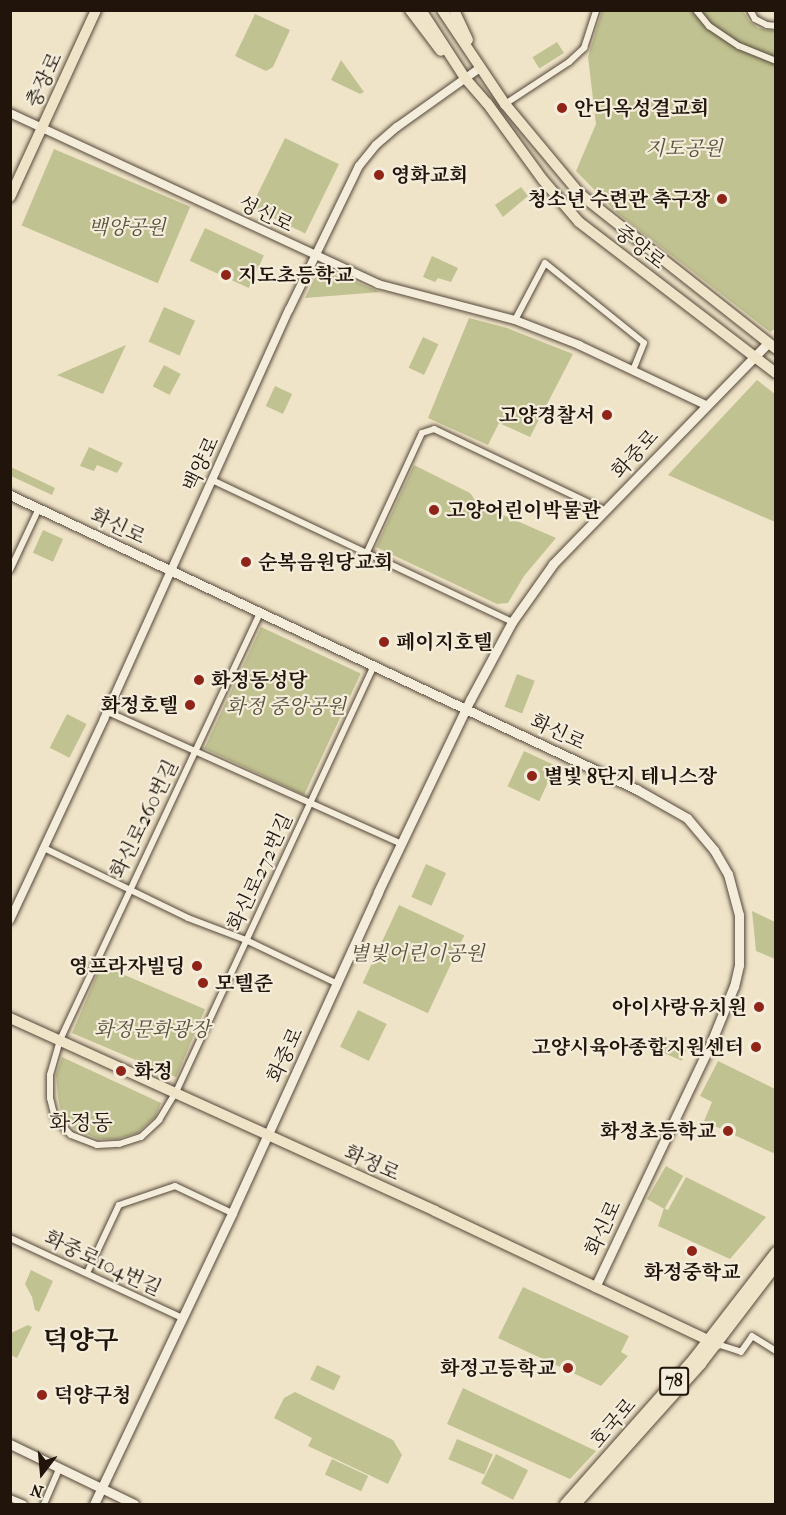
<!DOCTYPE html>
<meta charset="utf-8">
<style>
body{margin:0}
#map{position:relative;width:786px;height:1515px;overflow:hidden;background:#f0e4c8;font-family:"IM FELL French Canon","Noto Serif KR",serif}
div>[style]{position:absolute}
[style*='--x']{left:calc(var(--x)*1px);top:calc(var(--y)*1px);width:calc(var(--w)*1px);rotate:calc(var(--a)*1deg)}
.green>*{inset:0;background:#c1c291;transform-origin:0 0}
.roads{filter:drop-shadow(0 0 2px #55483a) drop-shadow(0 0 2px #55483a)}
.minor>*{height:6px;margin:-3px;padding:0 3px;transform-origin:3px;border-radius:3px;background:#f5eddb}
.tertiary>*{height:8px;margin:-4px;padding:0 4px;transform-origin:4px;border-radius:4px;background:#f5eddb}
.secondary>*{height:9px;margin:-4.5px;padding:0 4.5px;transform-origin:4.5px;border-radius:4.5px;background:#f5eddb}
.primary>*{height:10px;margin:-5px;padding:0 5px;transform-origin:5px;border-radius:5px;background:#f0e4c8}
.dots>*{width:16px;height:16px;translate:-50% -50%;box-sizing:border-box;border:3px solid #f5eddb;border-radius:50%}
span{translate:-50% -50%;white-space:nowrap;text-align:center;line-height:1.15;-webkit-text-stroke:4.5px #f5eddb;paint-order:stroke}
.shield-label span{padding:2px 4px;background:#f5eddb;border:2px solid;border-radius:4px;-webkit-text-stroke-width:0}
.shield-label{font-size:18px;color:#21140b;font-weight:700}
.street-label{font-size:20px;color:#21140b}
.poi-label{font-size:20px;color:#21140b;font-weight:700}
.left{translate:0 -50%;text-align:left}
.right{translate:-100% -50%;text-align:right}
.park-label{font-size:20px;color:#59513a;font-style:italic}
.quarter-label{font-size:22px;color:#21140b}
.district-label{font-size:26px;color:#21140b;font-weight:700}
.frame{position:absolute;inset:0;border:12px solid #21140b;pointer-events:none}
.north{position:absolute;left:12px;top:1443px;width:60px;height:60px;-webkit-text-stroke:4px #f5eddb;paint-order:stroke;rotate:196deg;font-size:16px;font-weight:700;line-height:24px;text-align:center;color:#21140b}
.north::after{content:'';display:block;margin:auto;width:21px;height:27px;background:#21140b;clip-path:polygon(50% 0,100% 100%,50% 72%,0 100%)}
</style>
<div id="map">
<div class="green">
<i style="clip-path:polygon(602px 11px,743px 11px,749px 21px,758px 28px,775px 31px,775px 329px,770px 332px,616px 212px,576px 171px,596px 124px,588px 57px)"></i>
<i style="clip-path:polygon(255px 14px,290px 30px,273px 67px,266px 71px,235px 56px)"></i>
<i style="left:557px;top:42px;width:13px;height:29px;rotate:58deg"></i>
<i style="clip-path:polygon(341px 60px,364px 92px,360px 94px,331px 80px)"></i>
<i style="left:285px;top:138px;width:60px;height:77px;rotate:26deg"></i>
<i style="left:54px;top:149px;width:148px;height:83px;rotate:23deg"></i>
<i style="clip-path:polygon(521px 187px,528px 196px,503px 217px,495px 205px)"></i>
<i style="left:205px;top:228px;width:65px;height:36px;rotate:25deg"></i>
<i style="clip-path:polygon(432px 256px,458px 268px,451px 282px,438px 278px,435px 282px,423px 277px)"></i>
<i style="clip-path:polygon(320px 267px,349px 279px,380px 292px,305px 298px)"></i>
<i style="left:164px;top:307px;width:34px;height:38px;rotate:24deg"></i>
<i style="clip-path:polygon(469px 318px,507px 328px,573px 354px,530px 437px,499px 423px,488px 445px,428px 418px)"></i>
<i style="left:423px;top:337px;width:17px;height:34px;rotate:25deg"></i>
<i style="clip-path:polygon(126px 345px,103px 394px,57px 375px)"></i>
<i style="left:164px;top:365px;width:19px;height:24px;rotate:28deg"></i>
<i style="clip-path:polygon(757px 380px,775px 394px,775px 522px,668px 475px)"></i>
<i style="left:275px;top:386px;width:19px;height:22px;rotate:25deg"></i>
<i style="clip-path:polygon(89px 447px,123px 463px,117px 473px,97px 465px,94px 471px,80px 466px)"></i>
<i style="clip-path:polygon(414px 465px,470px 493px,478px 504px,556px 538px,524px 576px,508px 603px,497px 604px,376px 547px)"></i>
<i style="clip-path:polygon(11px 467px,55px 488px,52px 495px,11px 476px)"></i>
<i style="left:43px;top:530px;width:22px;height:25px;rotate:24deg"></i>
<i style="left:261px;top:627px;width:110px;height:134px;rotate:25deg"></i>
<i style="left:517px;top:674px;width:19px;height:35px;rotate:21deg"></i>
<i style="left:67px;top:714px;width:22px;height:38px;rotate:27deg"></i>
<i style="left:524px;top:751px;width:35px;height:39px;rotate:25deg"></i>
<i style="left:426px;top:864px;width:22px;height:36px;rotate:24deg"></i>
<i style="left:399px;top:905px;width:72px;height:86px;rotate:25deg"></i>
<i style="clip-path:polygon(752px 911px,775px 922px,775px 959px,756px 951px)"></i>
<i style="left:101px;top:965px;width:113px;height:74px;rotate:23deg"></i>
<i style="left:358px;top:1010px;width:32px;height:41px;rotate:26deg"></i>
<i style="left:663px;top:1036px;width:27px;height:15px;rotate:24deg"></i>
<i style="clip-path:polygon(62px 1057px,161px 1103px,155px 1117px,137px 1133px,117px 1139px,98px 1139px,73px 1128px,61px 1112px,58px 1098px,56px 1075px)"></i>
<i style="clip-path:polygon(718px 1061px,775px 1089px,776px 1150px,773px 1153px,704px 1121px,712px 1102px,700px 1096px)"></i>
<i style="left:666px;top:1166px;width:20px;height:38px;rotate:30deg"></i>
<i style="clip-path:polygon(686px 1177px,766px 1217px,730px 1259px,658px 1226px,664px 1208px,668px 1210px)"></i>
<i style="clip-path:polygon(31px 1270px,53px 1281px,39px 1312px,35px 1310px,32px 1297px,25px 1284px)"></i>
<i style="clip-path:polygon(523px 1287px,629px 1336px,621px 1352px,628px 1356px,601px 1386px,498px 1338px)"></i>
<i style="clip-path:polygon(28px 1325px,32px 1327px,17px 1358px,11px 1355px,11px 1333px)"></i>
<i style="left:317px;top:1365px;width:26px;height:16px;rotate:25deg"></i>
<i style="clip-path:polygon(463px 1388px,596px 1451px,570px 1479px,447px 1424px)"></i>
<i style="clip-path:polygon(295px 1392px,393px 1440px,402px 1455px,388px 1484px,308px 1446px,312px 1438px,274px 1418px,284px 1398px)"></i>
<i style="left:457px;top:1439px;width:39px;height:22px;rotate:23deg"></i>
<i style="left:496px;top:1454px;width:36px;height:33px;rotate:27deg"></i>
<i style="left:332px;top:1459px;width:40px;height:17px;rotate:25deg"></i>
</div>
<div class="roads">
<div class="minor">
<i style="--x:696;--y:10;--w:21;--a:51"></i>
<i style="--x:709;--y:26;--w:36;--a:34"></i>
<i style="--x:739;--y:46;--w:40;--a:22"></i>
<i style="--x:750;--y:10;--w:10;--a:61"></i>
<i style="--x:755;--y:19;--w:13;--a:27"></i>
<i style="--x:767;--y:25;--w:9;--a:6"></i>
<i style="--x:505;--y:104;--w:77;--a:-33.3"></i>
<i style="--x:569;--y:62;--w:21;--a:-43"></i>
<i style="--x:584;--y:48;--w:40;--a:-72"></i>
<i style="--x:515;--y:320;--w:64;--a:-62.2"></i>
<i style="--x:545;--y:263;--w:127;--a:38.9"></i>
<i style="--x:644;--y:343;--w:29;--a:112"></i>
<i style="--x:212;--y:480;--w:332;--a:25.3"></i>
<i style="--x:367;--y:552;--w:131;--a:-65.2"></i>
<i style="--x:422;--y:433;--w:13;--a:-18"></i>
<i style="--x:434;--y:429;--w:191;--a:25.5"></i>
<i style="--x:10;--y:570;--w:68;--a:-64.9"></i>
<i style="--x:260;--y:613;--w:472;--a:115.1"></i>
<i style="--x:60;--y:1040;--w:36;--a:106"></i>
<i style="--x:50;--y:1075;--w:23;--a:90"></i>
<i style="--x:50;--y:1098;--w:21;--a:76"></i>
<i style="--x:55;--y:1118;--w:23;--a:47"></i>
<i style="--x:71;--y:1135;--w:28;--a:21"></i>
<i style="--x:97;--y:1145;--w:22;--a:-3"></i>
<i style="--x:119;--y:1144;--w:23;--a:-18"></i>
<i style="--x:141;--y:1137;--w:25;--a:-43"></i>
<i style="--x:159;--y:1120;--w:33;--a:-59"></i>
<i style="--x:176;--y:1092;--w:470;--a:-65.1"></i>
<i style="--x:108;--y:712;--w:322;--a:24.2"></i>
<i style="--x:44;--y:848;--w:160;--a:25.9"></i>
<i style="--x:188;--y:918;--w:62;--a:20.8"></i>
<i style="--x:246;--y:940;--w:102;--a:25.6"></i>
<i style="--x:10;--y:1238;--w:190;--a:24.9"></i>
<i style="--x:87;--y:1273;--w:75;--a:-64.8"></i>
<i style="--x:119;--y:1205;--w:59;--a:-18.7"></i>
<i style="--x:175;--y:1186;--w:63;--a:25.3"></i>
<i style="--x:717;--y:1344;--w:25;--a:18"></i>
<i style="--x:741;--y:1352;--w:19;--a:-55"></i>
<i style="--x:752;--y:1336;--w:28;--a:32"></i>
<i style="--x:10;--y:1498;--w:15;--a:23"></i>
<i style="--x:44;--y:1504;--w:40;--a:-66.6"></i>
</div>
<div class="tertiary">
<i style="--x:10;--y:113;--w:406;--a:24.9"></i>
<i style="--x:378;--y:284;--w:142;--a:14.7"></i>
<i style="--x:515;--y:320;--w:69;--a:21.3"></i>
<i style="--x:579;--y:345;--w:140;--a:25.3"></i>
<i style="--x:10;--y:920;--w:222;--a:-64.9"></i>
<i style="--x:104;--y:719;--w:449;--a:-65.7"></i>
<i style="--x:289;--y:310;--w:160;--a:-64.1"></i>
<i style="--x:359;--y:166;--w:27;--a:-51"></i>
<i style="--x:376;--y:145;--w:28;--a:-41"></i>
<i style="--x:397;--y:127;--w:103;--a:-35.5"></i>
</div>
<div class="secondary">
<i style="--x:10;--y:495;--w:692;--a:25.16"></i>
<i style="--x:636;--y:789;--w:59;--a:29.6"></i>
<i style="--x:687;--y:818;--w:42;--a:49.8"></i>
<i style="--x:714;--y:850;--w:28;--a:60"></i>
<i style="--x:728;--y:874;--w:42;--a:75"></i>
<i style="--x:739;--y:915;--w:50;--a:90"></i>
<i style="--x:739;--y:965;--w:22;--a:103"></i>
<i style="--x:734;--y:986;--w:64;--a:112.1"></i>
<i style="--x:710;--y:1045;--w:268;--a:115.4"></i>
<i style="--x:10;--y:1444;--w:138;--a:25.8"></i>
<i style="--x:94;--y:1504;--w:322;--a:-64.6"></i>
<i style="--x:232;--y:1213;--w:353;--a:-65.5"></i>
<i style="--x:378;--y:892;--w:213;--a:-64.4"></i>
<i style="--x:470;--y:700;--w:89;--a:-61.7"></i>
<i style="--x:512;--y:622;--w:71;--a:-54.7"></i>
<i style="--x:553;--y:564;--w:308;--a:-45.8"></i>
</div>
<div class="primary">
<i style="--x:410;--y:10;--w:51;--a:52.9"></i>
<i style="--x:421;--y:10;--w:81;--a:57.1"></i>
<i style="--x:465;--y:78;--w:33;--a:49"></i>
<i style="--x:487;--y:103;--w:95;--a:54"></i>
<i style="--x:543;--y:180;--w:55;--a:49.4"></i>
<i style="--x:579;--y:222;--w:248;--a:37.5"></i>
<i style="--x:442;--y:10;--w:113;--a:56.2"></i>
<i style="--x:505;--y:104;--w:117;--a:50.2"></i>
<i style="--x:580;--y:194;--w:250;--a:38.3"></i>
<i style="--x:454;--y:10;--w:33;--a:65"></i>
<i style="--x:10;--y:197;--w:206;--a:-65.3"></i>
<i style="--x:10;--y:1018;--w:467;--a:24.4"></i>
<i style="--x:435;--y:1211;--w:312;--a:25.3"></i>
<i style="--x:565;--y:1504;--w:195;--a:-48.5"></i>
<i style="--x:694;--y:1358;--w:134;--a:-52.3"></i>
<i style="--x:576;--y:1504;--w:188;--a:-48.2"></i>
<i style="--x:701;--y:1364;--w:123;--a:-52.6"></i>
</div>
</div>
<div class="dots">
<i style="left:562px;top:108px;background:#8f2418"></i>
<i style="left:379px;top:175px;background:#8f2418"></i>
<i style="left:722px;top:199px;background:#8f2418"></i>
<i style="left:226px;top:275px;background:#8f2418"></i>
<i style="left:607px;top:415px;background:#8f2418"></i>
<i style="left:434px;top:510px;background:#8f2418"></i>
<i style="left:246px;top:562px;background:#8f2418"></i>
<i style="left:384px;top:642px;background:#8f2418"></i>
<i style="left:199px;top:680px;background:#8f2418"></i>
<i style="left:190px;top:705px;background:#8f2418"></i>
<i style="left:532px;top:776px;background:#8f2418"></i>
<i style="left:197px;top:966px;background:#8f2418"></i>
<i style="left:203px;top:983px;background:#8f2418"></i>
<i style="left:759px;top:1007px;background:#8f2418"></i>
<i style="left:756px;top:1047px;background:#8f2418"></i>
<i style="left:121px;top:1071px;background:#8f2418"></i>
<i style="left:728px;top:1131px;background:#8f2418"></i>
<i style="left:692px;top:1251px;background:#8f2418"></i>
<i style="left:568px;top:1368px;background:#8f2418"></i>
<i style="left:42px;top:1395px;background:#8f2418"></i>
</div>
<div class="shield-label">
<span style="left:674px;top:1381px">78</span>
</div>
<div class="street-label">
<span style="left:44px;top:80px;rotate:-65deg">충장로</span>
<span style="left:266px;top:214px;rotate:26deg">성신로</span>
<span style="left:640px;top:247px;rotate:38deg">중앙로</span>
<span style="left:635px;top:454px;rotate:-47deg">화중로</span>
<span style="left:201px;top:464px;rotate:-65deg">백양로</span>
<span style="left:118px;top:526px;rotate:25deg">화신로</span>
<span style="left:558px;top:732px;rotate:25deg">화신로</span>
<span style="left:144px;top:819px;rotate:-64deg">화신로260번길</span>
<span style="left:260px;top:872px;rotate:-65deg">화신로272번길</span>
<span style="left:285px;top:1055px;rotate:-65deg">화중로</span>
<span style="left:372px;top:1163px;rotate:24deg">화정로</span>
<span style="left:603px;top:1228px;rotate:-65deg">화신로</span>
<span style="left:103px;top:1263px;rotate:25deg">화중로104번길</span>
<span style="left:613px;top:1423px;rotate:-49deg">호국로</span>
</div>
<div class="poi-label">
<span class="left" style="left:574px;top:108px">안디옥성결교회</span>
<span class="left" style="left:391px;top:175px">영화교회</span>
<span class="right" style="left:710px;top:199px">청소년 수련관 축구장</span>
<span class="left" style="left:238px;top:275px">지도초등학교</span>
<span class="right" style="left:595px;top:415px">고양경찰서</span>
<span class="left" style="left:446px;top:510px">고양어린이박물관</span>
<span class="left" style="left:258px;top:562px">순복음원당교회</span>
<span class="left" style="left:396px;top:642px">페이지호텔</span>
<span class="left" style="left:211px;top:680px">화정동성당</span>
<span class="right" style="left:178px;top:705px">화정호텔</span>
<span class="left" style="left:544px;top:776px">별빛 8단지 테니스장</span>
<span class="right" style="left:185px;top:966px">영프라자빌딩</span>
<span class="left" style="left:215px;top:983px">모텔준</span>
<span class="right" style="left:747px;top:1007px">아이사랑유치원</span>
<span class="right" style="left:744px;top:1047px">고양시육아종합지원센터</span>
<span class="left" style="left:134px;top:1071px">화정</span>
<span class="right" style="left:716px;top:1131px">화정초등학교</span>
<span style="left:692px;top:1272px">화정중학교</span>
<span class="right" style="left:556px;top:1368px">화정고등학교</span>
<span class="left" style="left:54px;top:1395px">덕양구청</span>
</div>
<div class="park-label">
<span style="left:684px;top:148px">지도공원</span>
<span style="left:127px;top:227px">백양공원</span>
<span style="left:286px;top:706px">화정 중앙공원</span>
<span style="left:417px;top:953px">별빛어린이공원</span>
<span style="left:152px;top:1029px">화정문화광장</span>
</div>
<div class="quarter-label">
<span style="left:81px;top:1124px">화정동</span>
</div>
<div class="district-label">
<span style="left:81px;top:1341px">덕양구</span>
</div>
<div class="frame"></div>
<div class="north">N</div>
</div>
